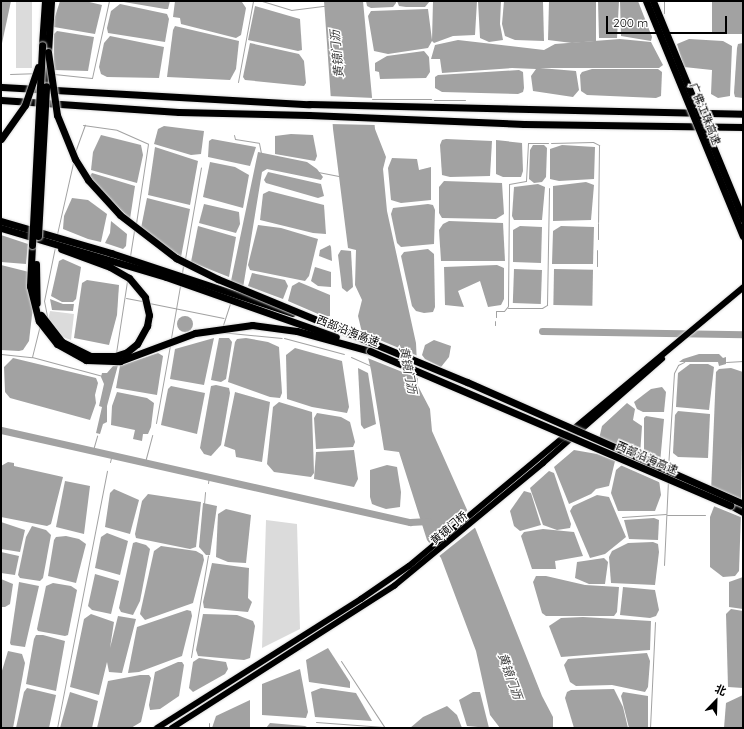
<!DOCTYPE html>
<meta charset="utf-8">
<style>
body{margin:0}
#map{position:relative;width:744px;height:729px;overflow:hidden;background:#fff;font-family:Quicksand,"Noto Sans SC",sans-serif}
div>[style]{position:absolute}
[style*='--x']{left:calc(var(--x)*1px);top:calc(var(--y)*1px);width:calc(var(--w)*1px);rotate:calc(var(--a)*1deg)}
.green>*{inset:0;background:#dbdbdb;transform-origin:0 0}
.water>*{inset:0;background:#a2a2a2;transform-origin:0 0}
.round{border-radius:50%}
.pier>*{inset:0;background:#fff}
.stream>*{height:1px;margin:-0.5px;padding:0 0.5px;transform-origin:0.5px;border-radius:0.5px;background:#a2a2a2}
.river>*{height:7px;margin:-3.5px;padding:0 3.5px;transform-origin:3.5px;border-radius:3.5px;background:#a2a2a2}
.roads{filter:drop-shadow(0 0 1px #dbdbdb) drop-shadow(0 0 1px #dbdbdb)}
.major>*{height:5.5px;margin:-2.75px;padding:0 2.75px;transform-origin:2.75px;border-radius:2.75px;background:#000}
.highway>*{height:7px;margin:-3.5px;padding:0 3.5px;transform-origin:3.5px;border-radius:3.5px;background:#000}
.bridges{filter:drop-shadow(0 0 1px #dbdbdb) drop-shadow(0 0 1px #dbdbdb)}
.highway-bridge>*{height:7px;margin:-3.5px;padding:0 3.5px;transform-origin:3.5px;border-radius:3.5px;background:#000}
span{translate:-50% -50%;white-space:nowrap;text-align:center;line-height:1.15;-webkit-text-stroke:3px #fff;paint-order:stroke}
.street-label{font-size:11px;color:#000}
.water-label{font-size:12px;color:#434343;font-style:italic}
.frame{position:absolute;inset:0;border:2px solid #000;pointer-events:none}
.north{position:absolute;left:696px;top:681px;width:40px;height:40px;-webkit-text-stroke:3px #fff;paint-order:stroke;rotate:23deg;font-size:11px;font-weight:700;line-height:16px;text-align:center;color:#000}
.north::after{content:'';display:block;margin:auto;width:14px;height:18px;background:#000;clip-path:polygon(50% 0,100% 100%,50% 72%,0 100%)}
.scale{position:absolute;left:606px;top:16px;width:121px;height:18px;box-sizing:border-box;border:2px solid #000;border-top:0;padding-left:5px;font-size:12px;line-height:14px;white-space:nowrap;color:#000;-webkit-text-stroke:3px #fff;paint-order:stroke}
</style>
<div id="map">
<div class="green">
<i style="left:16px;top:1px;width:16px;height:67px"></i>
<i style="clip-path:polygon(50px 311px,74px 314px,71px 340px,60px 336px,48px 321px)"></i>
<i style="clip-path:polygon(266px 520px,297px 524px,300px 629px,262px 648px)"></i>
</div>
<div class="water">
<i style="clip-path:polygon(1px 1px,11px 1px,1px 48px)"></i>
<i style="clip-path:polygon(60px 1px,85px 1px,102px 5px,95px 34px,54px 27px,53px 23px)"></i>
<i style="clip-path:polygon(118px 1px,170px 1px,168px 9px,165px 9px)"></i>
<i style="clip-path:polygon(175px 1px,242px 2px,246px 8px,241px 35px,236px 38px,181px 24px,180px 18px,173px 17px)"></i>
<i style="clip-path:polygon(324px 1px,363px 1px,375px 129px,386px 157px,383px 169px,387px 211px,416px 343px,418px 386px,430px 409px,432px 431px,476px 530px,542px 696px,553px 717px,553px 728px,500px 728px,490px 715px,476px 651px,441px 558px,427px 540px,399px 452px,384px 450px,371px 370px,358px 316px,362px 300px,355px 285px,356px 250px,348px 248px,333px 129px)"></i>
<i style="clip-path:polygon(366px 1px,396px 1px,396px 3px,393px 7px,371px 8px,367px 6px)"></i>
<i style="clip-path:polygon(397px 1px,430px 1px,425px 7px,406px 7px,399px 6px)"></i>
<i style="clip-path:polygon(433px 1px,477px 1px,475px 35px,453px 36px,434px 43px,432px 41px,428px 48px,388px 54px,374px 51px,368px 16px,371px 11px,428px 9px,432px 40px)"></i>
<i style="clip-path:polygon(478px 1px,501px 1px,500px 24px,503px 40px,489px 42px,480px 38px)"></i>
<i style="clip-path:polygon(504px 1px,543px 2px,544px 41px,515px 40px,505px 36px,502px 24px)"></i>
<i style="clip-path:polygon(549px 1px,596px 1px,596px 41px,572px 43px,548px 40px)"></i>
<i style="clip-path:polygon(598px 1px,619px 1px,617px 38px,599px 38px)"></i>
<i style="clip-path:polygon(620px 1px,638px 1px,652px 37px,651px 41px,621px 36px)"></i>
<i style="left:712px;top:1px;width:31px;height:33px"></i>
<i style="clip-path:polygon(120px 4px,167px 14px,169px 19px,165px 42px,108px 33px,107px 28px,111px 11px)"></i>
<i style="clip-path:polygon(255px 6px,300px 19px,302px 50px,298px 51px,248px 40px)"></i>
<i style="clip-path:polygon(175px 26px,239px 41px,236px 69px,230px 80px,167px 77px,173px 30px)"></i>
<i style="clip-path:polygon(57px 31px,94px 37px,88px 71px,54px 70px,54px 34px)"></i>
<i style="clip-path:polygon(110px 36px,164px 47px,159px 78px,107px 77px,101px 74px,99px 67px,104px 43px)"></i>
<i style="clip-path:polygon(620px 39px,651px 42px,663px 65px,659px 68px,540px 68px,576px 71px,579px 90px,573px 97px,533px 91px,531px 76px,536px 69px,512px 68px,442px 73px,440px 59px,431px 59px,435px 45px,458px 40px,544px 50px,555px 44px)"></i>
<i style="clip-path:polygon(689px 39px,723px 41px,732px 46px,730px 96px,718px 98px,711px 94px,712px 70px,684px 67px,677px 44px)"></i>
<i style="clip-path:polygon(250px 43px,299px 54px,304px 61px,306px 83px,304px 86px,245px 80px,243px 77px)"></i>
<i style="clip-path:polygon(743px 43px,743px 98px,735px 97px,734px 93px,737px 48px,738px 44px)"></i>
<i style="clip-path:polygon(424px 51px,429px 57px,430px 72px,426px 78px,380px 79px,379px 72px,375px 71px,375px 63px,387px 56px)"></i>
<i style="clip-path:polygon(592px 69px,658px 69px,662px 72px,661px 96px,656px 98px,587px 95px,581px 91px,580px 75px,582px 72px)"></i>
<i style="clip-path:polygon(519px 70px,523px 72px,524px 88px,523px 92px,518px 94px,442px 92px,435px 88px,435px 77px,438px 75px)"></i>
<i style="clip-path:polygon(164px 126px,204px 131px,201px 154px,191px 155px,154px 144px,158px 129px)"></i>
<i style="clip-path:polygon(291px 134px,313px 135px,317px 156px,315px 161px,275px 154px,275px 136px)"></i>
<i style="clip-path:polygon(101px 135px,141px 145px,143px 155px,137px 183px,91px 170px,93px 152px)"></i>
<i style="clip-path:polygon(212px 139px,256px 147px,250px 166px,208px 157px,209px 141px)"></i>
<i style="clip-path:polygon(446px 139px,492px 141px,490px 176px,450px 177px,442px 175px,440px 145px,442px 140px)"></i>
<i style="clip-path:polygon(496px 140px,522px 143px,523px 171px,521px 177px,503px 177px,496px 174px)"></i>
<i style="clip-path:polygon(533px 145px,544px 145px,547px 148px,546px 177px,542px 182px,534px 183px,529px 179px,530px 150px)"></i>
<i style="clip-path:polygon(562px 145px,595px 147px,594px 179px,559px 181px,550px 179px,550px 149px)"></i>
<i style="clip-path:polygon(155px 147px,198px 161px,190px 205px,148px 195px)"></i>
<i style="clip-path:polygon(258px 152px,307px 162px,317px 169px,323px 177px,321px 180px,267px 169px,262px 172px,243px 288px,231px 281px)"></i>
<i style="clip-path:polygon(392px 158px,417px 159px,419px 170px,431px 167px,431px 200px,401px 203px,391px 200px,388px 168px)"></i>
<i style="clip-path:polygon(210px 162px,235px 167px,249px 175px,243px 208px,203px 197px)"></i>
<i style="clip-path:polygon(268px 172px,321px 184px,324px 196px,318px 198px,266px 183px,264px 180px)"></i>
<i style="clip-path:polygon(92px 173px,135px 186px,130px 219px,100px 189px,90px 176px)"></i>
<i style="clip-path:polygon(444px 181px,502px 183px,504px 214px,496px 219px,442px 218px,439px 213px,439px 187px)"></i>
<i style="clip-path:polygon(586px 182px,594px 185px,591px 220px,553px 221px,553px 186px)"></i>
<i style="clip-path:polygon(538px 184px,545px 187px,542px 220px,514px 220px,512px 216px,514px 187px)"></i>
<i style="clip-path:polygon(269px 191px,324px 205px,326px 234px,313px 233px,260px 220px,263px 194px)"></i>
<i style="clip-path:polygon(72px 198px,88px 200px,107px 214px,101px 242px,88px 239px,63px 229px,64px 216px)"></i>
<i style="clip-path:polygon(147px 198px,190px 209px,181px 257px,141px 228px)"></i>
<i style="clip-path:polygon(204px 204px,239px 212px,240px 224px,236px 233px,199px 223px)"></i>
<i style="clip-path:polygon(428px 204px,433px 205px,435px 210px,434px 244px,401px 247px,397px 243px,391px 214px,393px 208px)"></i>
<i style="clip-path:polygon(111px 221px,127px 234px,126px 246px,123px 249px,105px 243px,110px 233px)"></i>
<i style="clip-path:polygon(449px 221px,503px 223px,505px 261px,441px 261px,439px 230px,443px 224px)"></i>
<i style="clip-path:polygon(258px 225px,281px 228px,318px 239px,309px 276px,305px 281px,250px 270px,248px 265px)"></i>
<i style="clip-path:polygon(198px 226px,236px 237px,229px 277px,191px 262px)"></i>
<i style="clip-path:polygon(520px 226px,542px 227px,541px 263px,513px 262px,513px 230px)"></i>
<i style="clip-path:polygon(561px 226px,594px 227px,593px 264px,552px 264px,553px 231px)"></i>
<i style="clip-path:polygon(1px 235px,28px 244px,26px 264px,1px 262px)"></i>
<i style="clip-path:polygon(330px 245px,331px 247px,332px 261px,319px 256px,320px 250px)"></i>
<i style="clip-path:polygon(428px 249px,434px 254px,435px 307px,433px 312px,424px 313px,416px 311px,412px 306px,401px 256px,404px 252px)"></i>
<i style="clip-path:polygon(341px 250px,351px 251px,353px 287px,347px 292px,342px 288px,338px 255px)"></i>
<i style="clip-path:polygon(63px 259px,81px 267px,76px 299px,73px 302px,62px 302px,51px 296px,59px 261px)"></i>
<i style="clip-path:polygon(1px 265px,29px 272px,35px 289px,29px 341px,23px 350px,19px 351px,1px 350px)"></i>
<i style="clip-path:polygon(497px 265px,504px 268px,504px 299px,501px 305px,488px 307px,480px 281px,458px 291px,464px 307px,445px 305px,444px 267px)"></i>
<i style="clip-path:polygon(315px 267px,331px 272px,331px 287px,318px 286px,311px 281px)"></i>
<i style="left:514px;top:269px;width:28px;height:34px;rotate:2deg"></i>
<i style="left:554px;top:269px;width:39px;height:36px;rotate:1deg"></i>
<i style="clip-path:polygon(252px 273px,285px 280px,288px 286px,283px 299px,248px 286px)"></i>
<i style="clip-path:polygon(87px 280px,119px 285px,117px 315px,109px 345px,74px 338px,82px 283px)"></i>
<i style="clip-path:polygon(299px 282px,330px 295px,330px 316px,325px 317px,288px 301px,292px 286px)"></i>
<i style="clip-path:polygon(50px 299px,63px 304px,74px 304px,73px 311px,52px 310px)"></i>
<i class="round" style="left:177px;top:316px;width:16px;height:16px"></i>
<i style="clip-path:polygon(214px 338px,204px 385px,170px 379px,175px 349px)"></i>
<i style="clip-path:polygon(219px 338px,229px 338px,232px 342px,226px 379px,221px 382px,211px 380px)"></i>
<i style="clip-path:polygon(246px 338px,268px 342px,279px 347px,282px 393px,280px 398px,270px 397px,228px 382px,235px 342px,237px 339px)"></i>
<i style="clip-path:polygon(434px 340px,451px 346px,449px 357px,441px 367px,425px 359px,422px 355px,425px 345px)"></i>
<i style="clip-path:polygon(295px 348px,342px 361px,349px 407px,347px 413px,312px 407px,287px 399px,286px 355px)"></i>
<i style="clip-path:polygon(158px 353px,163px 356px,157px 395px,116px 388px,120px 366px)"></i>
<i style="clip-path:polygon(699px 354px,719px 354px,723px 358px,726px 357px,726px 364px,719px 366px,718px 362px,679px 362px,683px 359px)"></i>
<i style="clip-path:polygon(13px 358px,96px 378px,98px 383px,95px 395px,96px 403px,90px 420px,10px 398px,5px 392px,4px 367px)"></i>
<i style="clip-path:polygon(690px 364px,708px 364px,714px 367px,709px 410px,676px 407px,678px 373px)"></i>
<i style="clip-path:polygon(118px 365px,107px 406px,107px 422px,103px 424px,100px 434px,96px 433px,102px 407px,99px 406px,104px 384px,101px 377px,102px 373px,107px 373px,113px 366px)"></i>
<i style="clip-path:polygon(358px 368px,368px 373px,376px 424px,364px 429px,361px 425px)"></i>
<i style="clip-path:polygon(731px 368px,743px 372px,741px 503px,711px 492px,716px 372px,719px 369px)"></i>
<i style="clip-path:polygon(216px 385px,229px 388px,230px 393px,221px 445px,211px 456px,204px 454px,200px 448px,211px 386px)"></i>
<i style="clip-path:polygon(171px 386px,205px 393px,197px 434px,161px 425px,168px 389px)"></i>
<i style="clip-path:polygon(662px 387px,666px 392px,664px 412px,643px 412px,637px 409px,634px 402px,651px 389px)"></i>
<i style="clip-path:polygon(117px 392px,147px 398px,154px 403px,151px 427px,148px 434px,143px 434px,142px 441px,133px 439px,135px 430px,111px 425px,112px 406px)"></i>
<i style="clip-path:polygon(235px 392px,270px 402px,262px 462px,236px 457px,235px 450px,224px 446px)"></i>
<i style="clip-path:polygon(279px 402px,312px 412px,314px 473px,311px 477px,274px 472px,267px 464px,273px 407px)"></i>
<i style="clip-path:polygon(627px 403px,635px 409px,633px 420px,642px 426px,640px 455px,599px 439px,602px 426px)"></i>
<i style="clip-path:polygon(678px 411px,710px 414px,708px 458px,678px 457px,673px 453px,675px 415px)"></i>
<i style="clip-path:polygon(317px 413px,341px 417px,350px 422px,355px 442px,353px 447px,316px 449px,314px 418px)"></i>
<i style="clip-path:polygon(646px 416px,664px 419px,660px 463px,644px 459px,644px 418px)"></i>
<i style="clip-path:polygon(354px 450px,358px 479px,354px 487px,314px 479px,316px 452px)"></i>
<i style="clip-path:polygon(574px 450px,597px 454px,615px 461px,609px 486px,596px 489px,591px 494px,569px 504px,554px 467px)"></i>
<i style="clip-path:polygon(8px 462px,14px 463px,14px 466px,63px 477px,51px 524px,47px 526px,1px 517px,1px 466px)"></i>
<i style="clip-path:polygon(387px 465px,397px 467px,401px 492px,400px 507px,386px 509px,377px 506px,372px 504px,370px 497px,370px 470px)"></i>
<i style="clip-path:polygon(622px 465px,659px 480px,661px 495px,655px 511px,618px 511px,611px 493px,616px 470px)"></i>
<i style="clip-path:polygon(549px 471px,554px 473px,571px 524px,570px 528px,557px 530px,543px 525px,530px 488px)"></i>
<i style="clip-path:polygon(65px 481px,90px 486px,84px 534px,56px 527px)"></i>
<i style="clip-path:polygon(114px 489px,139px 500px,130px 534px,105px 527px,110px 493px)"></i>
<i style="clip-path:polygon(524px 491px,531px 493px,541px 525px,520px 531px,514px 526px,510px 511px)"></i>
<i style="clip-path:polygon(148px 494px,201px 502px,196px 547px,190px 549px,136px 538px,135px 534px,142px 501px)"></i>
<i style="clip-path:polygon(597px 495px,609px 497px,626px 537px,605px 554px,590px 558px,570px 511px,573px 506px)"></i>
<i style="clip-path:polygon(203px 503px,217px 506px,210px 555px,206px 555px,199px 547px)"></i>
<i style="clip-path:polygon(715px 504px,741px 513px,739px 571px,735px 576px,723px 577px,710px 567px,710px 517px)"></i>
<i style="clip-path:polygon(226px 509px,251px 515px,246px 563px,228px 562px,216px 557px,218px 514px)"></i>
<i style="clip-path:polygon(654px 518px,659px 520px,658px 540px,629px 539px,624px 520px)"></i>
<i style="clip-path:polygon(1px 522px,25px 530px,20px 552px,1px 549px)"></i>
<i style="clip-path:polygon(32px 526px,46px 530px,51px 535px,43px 578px,40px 581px,20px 578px,18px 575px,26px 537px)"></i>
<i style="clip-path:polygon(543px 529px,574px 532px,583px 556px,555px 561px,556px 569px,532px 569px,521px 536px,524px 532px)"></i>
<i style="clip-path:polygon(107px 533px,128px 541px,120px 575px,95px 568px,101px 537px)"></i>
<i style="clip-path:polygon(66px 536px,79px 539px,86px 544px,76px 583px,48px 576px,54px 540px,56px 537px)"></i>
<i style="clip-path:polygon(136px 542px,146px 545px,150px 549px,140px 601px,133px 615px,121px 612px,119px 608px,133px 543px)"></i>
<i style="clip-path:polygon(653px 542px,658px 544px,659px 552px,655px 585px,611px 583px,609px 557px,612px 551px,628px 543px)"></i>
<i style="clip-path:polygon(161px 546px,196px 551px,203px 555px,204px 560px,193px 603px,145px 620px,140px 614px,154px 551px)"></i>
<i style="clip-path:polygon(1px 552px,19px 556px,15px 575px,1px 573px)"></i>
<i style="clip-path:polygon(604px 558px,608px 562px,605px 584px,589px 584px,575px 578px,577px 562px)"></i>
<i style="clip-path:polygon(212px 563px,249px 568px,248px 598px,252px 602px,248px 612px,204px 608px,203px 602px)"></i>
<i style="clip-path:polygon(95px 574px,119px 581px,111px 614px,92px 610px,88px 606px)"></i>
<i style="clip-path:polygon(536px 576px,546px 576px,585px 585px,619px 587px,617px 612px,614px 616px,546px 616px,542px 613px,533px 582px)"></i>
<i style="clip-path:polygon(743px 577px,743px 609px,729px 607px,729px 582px)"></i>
<i style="clip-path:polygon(1px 579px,13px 584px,10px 604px,5px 607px,1px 607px)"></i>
<i style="clip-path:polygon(19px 582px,39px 586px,25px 647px,11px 645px,10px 643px)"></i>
<i style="clip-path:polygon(53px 583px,71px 586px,77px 590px,68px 635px,65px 636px,38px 631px,37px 629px,46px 586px)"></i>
<i style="clip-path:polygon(623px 587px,655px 590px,659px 610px,656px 616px,650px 618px,620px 615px)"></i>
<i style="clip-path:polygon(731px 609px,743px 611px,743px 688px,728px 687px,726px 614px)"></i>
<i style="clip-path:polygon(187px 610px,191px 611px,192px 616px,182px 656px,139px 672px,128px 673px,137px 627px)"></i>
<i style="clip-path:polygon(91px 614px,114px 622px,110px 648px,118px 616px,136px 619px,122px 673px,109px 672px,107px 662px,99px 695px,70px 687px,84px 619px)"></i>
<i style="clip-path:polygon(203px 614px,237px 615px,253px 621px,255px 626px,250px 658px,244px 660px,198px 656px,196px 650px)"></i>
<i style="clip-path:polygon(583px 617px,651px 621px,650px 650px,561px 657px,549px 626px,561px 618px)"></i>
<i style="clip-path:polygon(43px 635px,65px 641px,56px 691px,26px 684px,34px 639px,36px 635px)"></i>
<i style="clip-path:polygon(328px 648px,350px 682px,350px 688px,309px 682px,306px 660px)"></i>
<i style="clip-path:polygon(8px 651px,22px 654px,25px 663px,13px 728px,1px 728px,1px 674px)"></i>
<i style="clip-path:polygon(647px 653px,650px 661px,648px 687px,645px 692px,612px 685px,576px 686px,570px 682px,564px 665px,568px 659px)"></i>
<i style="clip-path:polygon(199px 658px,226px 662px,228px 669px,225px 674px,193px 692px,189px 688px,193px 662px)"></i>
<i style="clip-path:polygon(178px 662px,182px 662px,184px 665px,179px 696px,160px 709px,150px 710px,149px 705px,155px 672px)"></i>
<i style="clip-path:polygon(300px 669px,308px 712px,306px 718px,262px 715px,262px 684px)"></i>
<i style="clip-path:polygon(140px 675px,149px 675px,151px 678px,141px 722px,131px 728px,97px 728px,108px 681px)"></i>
<i style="clip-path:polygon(27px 688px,56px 695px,49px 728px,16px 728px,24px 692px)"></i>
<i style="clip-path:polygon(321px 688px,356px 693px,372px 721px,315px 717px,311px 692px)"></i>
<i style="clip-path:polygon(614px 689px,623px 707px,628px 728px,574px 728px,565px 698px,567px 692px,571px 690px)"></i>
<i style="clip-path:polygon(70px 692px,98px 701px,92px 728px,60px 728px)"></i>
<i style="clip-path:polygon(473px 692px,480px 692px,489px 728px,467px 726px,459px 700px)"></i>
<i style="clip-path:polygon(623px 692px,648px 696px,648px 728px,629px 728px,621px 696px)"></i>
<i style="clip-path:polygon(743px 695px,743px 728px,724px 728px,726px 703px)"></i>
<i style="clip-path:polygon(250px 700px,250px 728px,212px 728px,216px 716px)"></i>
<i style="clip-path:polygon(447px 706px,457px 715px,462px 728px,410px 728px,423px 717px)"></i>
<i style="clip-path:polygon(270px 723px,305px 726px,309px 728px,266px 728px)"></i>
</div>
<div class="pier">
<i style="clip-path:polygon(328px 96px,374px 98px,376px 125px,330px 124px)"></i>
<i style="clip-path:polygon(358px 331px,418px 356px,420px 379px,365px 357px)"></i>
<i style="clip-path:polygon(622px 463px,661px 479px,661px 483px,618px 464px)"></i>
<i style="clip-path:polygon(709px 485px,743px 500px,743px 518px,711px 505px,715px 502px,709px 492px)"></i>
<i style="clip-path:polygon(469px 509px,477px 526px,438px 557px,428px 544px)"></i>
</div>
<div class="stream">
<i style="--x:262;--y:1;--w:30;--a:17"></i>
<i style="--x:291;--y:10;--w:34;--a:-7"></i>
<i style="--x:664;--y:13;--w:12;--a:-90"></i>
<i style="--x:10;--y:74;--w:23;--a:-2"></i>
<i style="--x:54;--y:74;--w:38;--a:6"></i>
<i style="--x:92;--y:78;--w:79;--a:-77.6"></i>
<i style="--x:238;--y:82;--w:82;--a:-79.5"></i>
<i style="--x:372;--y:99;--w:59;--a:0"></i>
<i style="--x:434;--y:100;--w:31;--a:0"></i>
<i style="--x:83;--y:125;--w:34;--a:8"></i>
<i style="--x:117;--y:130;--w:34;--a:24"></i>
<i style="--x:148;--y:144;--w:80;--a:98.6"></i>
<i style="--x:234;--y:135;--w:4;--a:76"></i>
<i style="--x:235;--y:139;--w:24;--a:9"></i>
<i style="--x:259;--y:143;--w:10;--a:79"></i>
<i style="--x:551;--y:143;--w:42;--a:-1.4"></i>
<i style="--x:593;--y:142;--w:7;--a:27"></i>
<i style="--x:599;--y:145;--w:77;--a:90.7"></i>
<i style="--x:75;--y:152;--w:29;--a:-70"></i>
<i style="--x:318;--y:172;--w:21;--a:11"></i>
<i style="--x:57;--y:234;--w:73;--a:-77.3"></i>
<i style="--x:598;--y:239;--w:16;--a:-90"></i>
<i style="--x:130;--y:256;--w:26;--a:-81"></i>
<i style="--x:185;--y:259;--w:93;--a:-80.1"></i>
<i style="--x:597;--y:266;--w:16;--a:-90"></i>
<i style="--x:182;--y:273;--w:7;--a:-82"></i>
<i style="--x:126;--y:298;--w:16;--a:11"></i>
<i style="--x:149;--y:303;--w:76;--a:11.3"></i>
<i style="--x:508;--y:308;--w:34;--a:0"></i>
<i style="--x:542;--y:308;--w:6;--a:-31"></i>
<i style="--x:547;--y:305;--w:117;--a:-89"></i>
<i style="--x:47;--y:316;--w:15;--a:-101"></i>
<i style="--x:44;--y:301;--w:55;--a:-78.5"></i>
<i style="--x:496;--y:317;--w:6;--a:-90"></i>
<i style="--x:496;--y:311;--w:8;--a:0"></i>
<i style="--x:504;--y:311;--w:6;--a:-51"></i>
<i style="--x:508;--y:306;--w:122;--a:-89.5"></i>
<i style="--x:509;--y:184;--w:17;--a:-10"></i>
<i style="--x:526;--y:181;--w:38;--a:-87"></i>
<i style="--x:528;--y:143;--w:20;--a:0"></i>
<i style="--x:223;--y:325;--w:22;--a:-72"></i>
<i style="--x:495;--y:325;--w:4;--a:-90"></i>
<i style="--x:220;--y:332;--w:62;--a:5.5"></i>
<i style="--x:171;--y:338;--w:53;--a:-80.2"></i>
<i style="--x:284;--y:338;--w:62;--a:14.9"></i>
<i style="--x:116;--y:353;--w:73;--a:-81.3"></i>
<i style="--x:1;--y:354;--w:31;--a:6"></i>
<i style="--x:32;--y:357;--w:73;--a:15"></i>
<i style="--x:32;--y:357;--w:32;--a:-76"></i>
<i style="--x:351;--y:357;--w:20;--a:24"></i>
<i style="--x:726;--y:362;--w:17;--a:-3"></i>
<i style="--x:156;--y:423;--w:79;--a:-79.8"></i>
<i style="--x:93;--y:450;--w:15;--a:-74"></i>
<i style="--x:110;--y:462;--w:8;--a:-76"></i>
<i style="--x:145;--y:462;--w:28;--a:-75"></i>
<i style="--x:668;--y:468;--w:95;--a:-86.4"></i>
<i style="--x:674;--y:373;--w:9;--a:-63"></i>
<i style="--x:678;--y:365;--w:7;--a:-27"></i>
<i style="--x:208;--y:483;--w:6;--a:-81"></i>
<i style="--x:204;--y:504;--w:12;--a:-85"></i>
<i style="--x:667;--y:515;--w:38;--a:0"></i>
<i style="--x:622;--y:517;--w:44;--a:-3.9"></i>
<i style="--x:664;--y:565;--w:84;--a:-87.3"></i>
<i style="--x:191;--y:657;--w:103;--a:-80.5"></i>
<i style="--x:341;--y:661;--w:80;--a:56.7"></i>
<i style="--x:316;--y:722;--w:68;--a:4.2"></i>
<i style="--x:57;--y:728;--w:262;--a:-79"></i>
<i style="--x:209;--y:728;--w:5;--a:-90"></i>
<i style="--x:650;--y:728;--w:106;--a:-87.3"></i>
</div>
<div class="river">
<i style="--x:542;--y:331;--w:201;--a:0.9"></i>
<i style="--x:1;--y:430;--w:419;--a:12.7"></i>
<i style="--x:410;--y:522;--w:18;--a:-3"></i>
</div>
<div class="roads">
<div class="major">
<i style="--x:157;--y:728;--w:241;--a:-32.3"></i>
<i style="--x:361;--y:599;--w:58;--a:-34.5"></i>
<i style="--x:409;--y:566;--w:435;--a:-39.8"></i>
<i style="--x:172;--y:728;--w:264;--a:-32.6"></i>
<i style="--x:394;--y:586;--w:193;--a:-39.5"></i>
<i style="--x:543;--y:463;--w:158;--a:-41.2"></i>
</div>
<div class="highway">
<i style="--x:42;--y:45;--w:44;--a:-86.1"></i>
<i style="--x:46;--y:86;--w:85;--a:-86.6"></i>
<i style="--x:1;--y:87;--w:308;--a:3.2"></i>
<i style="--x:309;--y:104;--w:434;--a:1.3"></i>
<i style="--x:1;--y:100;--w:178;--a:3.9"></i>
<i style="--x:179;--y:112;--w:130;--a:1.3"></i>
<i style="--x:309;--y:115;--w:215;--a:2.4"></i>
<i style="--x:524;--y:124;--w:219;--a:0.8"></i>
<i style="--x:1;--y:221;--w:115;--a:16.2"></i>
<i style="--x:111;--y:253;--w:191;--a:18.3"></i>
<i style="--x:1;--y:228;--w:172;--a:16.5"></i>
<i style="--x:166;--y:277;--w:180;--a:19.4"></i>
<i style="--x:32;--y:245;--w:41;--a:92.8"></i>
<i style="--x:30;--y:286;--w:36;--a:76"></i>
<i style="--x:39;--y:321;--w:29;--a:52"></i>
<i style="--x:57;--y:344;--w:33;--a:29"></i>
<i style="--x:86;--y:360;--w:34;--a:2"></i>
<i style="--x:120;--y:361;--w:80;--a:-20.5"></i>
<i style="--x:195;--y:333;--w:58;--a:-8"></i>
<i style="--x:252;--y:325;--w:45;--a:7.6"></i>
<i style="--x:297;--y:331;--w:76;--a:15.3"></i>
<i style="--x:36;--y:264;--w:39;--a:89"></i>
<i style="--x:41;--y:315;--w:34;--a:52"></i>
<i style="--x:62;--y:342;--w:32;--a:26"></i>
<i style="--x:91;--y:356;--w:24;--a:0"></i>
<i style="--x:115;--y:356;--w:13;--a:-18"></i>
<i style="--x:127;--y:352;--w:13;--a:-39"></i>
<i style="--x:137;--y:344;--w:21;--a:-61"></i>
<i style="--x:147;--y:326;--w:11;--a:-80"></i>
<i style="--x:149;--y:315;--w:18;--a:-103"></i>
<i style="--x:145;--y:297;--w:25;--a:-130"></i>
<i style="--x:129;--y:278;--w:22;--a:-150"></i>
<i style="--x:110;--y:267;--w:52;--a:-159.8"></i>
<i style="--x:730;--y:505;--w:15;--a:28"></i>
</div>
</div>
<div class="bridges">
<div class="highway-bridge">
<i style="--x:646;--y:1;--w:254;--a:67.6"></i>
<i style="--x:653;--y:1;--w:236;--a:67.6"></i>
<i style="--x:48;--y:52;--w:64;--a:81.9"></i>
<i style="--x:57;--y:115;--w:48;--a:67.8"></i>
<i style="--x:75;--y:159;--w:25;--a:58"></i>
<i style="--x:88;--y:180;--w:47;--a:47.6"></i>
<i style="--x:120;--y:215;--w:71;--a:37.5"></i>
<i style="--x:176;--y:258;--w:47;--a:26.6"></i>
<i style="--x:218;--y:279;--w:269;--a:22.5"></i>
<i style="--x:467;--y:382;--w:302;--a:23.8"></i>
<i style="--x:1;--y:139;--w:42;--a:-54.8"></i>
<i style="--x:25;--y:105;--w:40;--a:-71.1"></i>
<i style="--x:38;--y:236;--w:150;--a:-86.9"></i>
<i style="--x:32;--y:245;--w:200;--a:-87.1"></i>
<i style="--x:370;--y:351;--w:392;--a:23.2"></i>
</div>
</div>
<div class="street-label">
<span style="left:705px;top:114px;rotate:68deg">广佛江珠高速</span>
<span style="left:348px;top:331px;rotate:21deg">西部沿海高速</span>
<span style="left:647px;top:458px;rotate:23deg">西部沿海高速</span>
<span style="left:449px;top:528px;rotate:-40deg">黄镜门桥</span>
</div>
<div class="water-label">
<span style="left:337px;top:54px;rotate:-95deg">黄镜门沥</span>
<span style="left:408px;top:370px;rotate:79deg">黄镜门沥</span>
<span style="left:510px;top:676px;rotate:70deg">黄镜门沥</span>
</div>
<div class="frame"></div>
<div class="north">北</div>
<div class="scale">200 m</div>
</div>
